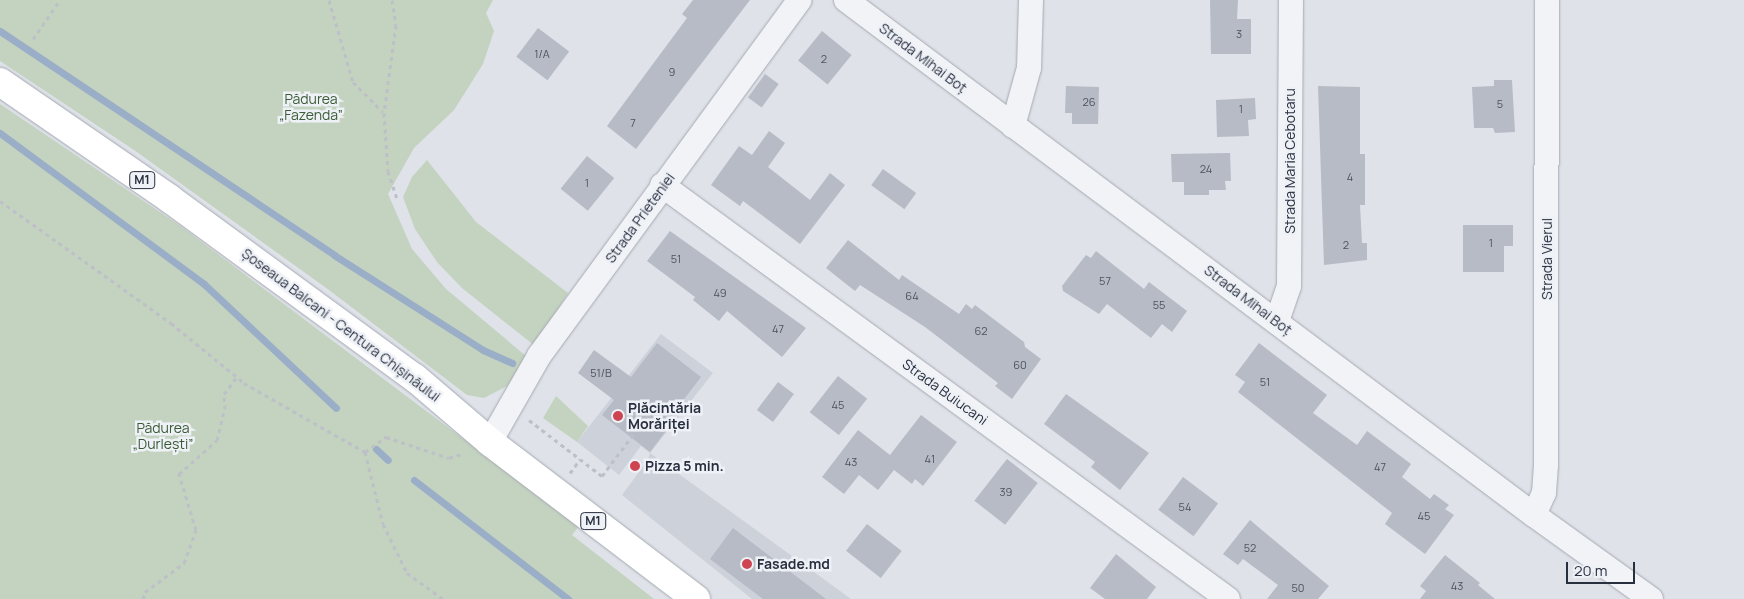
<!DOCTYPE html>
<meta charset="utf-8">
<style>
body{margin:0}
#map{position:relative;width:1744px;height:599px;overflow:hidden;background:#dfe2e8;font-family:Manrope,sans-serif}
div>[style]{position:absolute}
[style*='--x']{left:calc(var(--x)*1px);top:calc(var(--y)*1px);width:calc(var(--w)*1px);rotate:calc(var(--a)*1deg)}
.built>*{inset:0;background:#cdd1da}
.green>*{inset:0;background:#c4d2c0}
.stream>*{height:7px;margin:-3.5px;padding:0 3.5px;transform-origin:3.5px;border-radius:3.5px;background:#9aaec8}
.building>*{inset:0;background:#b6bbc5;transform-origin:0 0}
.path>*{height:3px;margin-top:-1.5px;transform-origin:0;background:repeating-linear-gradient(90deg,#bdc0c7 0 4px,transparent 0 8px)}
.roads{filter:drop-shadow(0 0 1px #a4a9b2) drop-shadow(0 0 1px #a4a9b2)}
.street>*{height:24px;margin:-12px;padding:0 12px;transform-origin:12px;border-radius:12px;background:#f2f3f7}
.highway>*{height:28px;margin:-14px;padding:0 14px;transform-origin:14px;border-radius:14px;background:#fff}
.dots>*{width:14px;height:14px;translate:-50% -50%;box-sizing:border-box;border:2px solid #eef1f6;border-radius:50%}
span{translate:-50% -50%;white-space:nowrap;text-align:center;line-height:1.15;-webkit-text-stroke:5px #eef1f6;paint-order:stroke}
.number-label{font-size:11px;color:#4c5260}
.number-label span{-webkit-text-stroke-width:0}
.shield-label span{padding:1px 4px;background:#eef1f6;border:1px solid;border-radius:4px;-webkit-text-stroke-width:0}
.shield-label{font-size:12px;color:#282f3f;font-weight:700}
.street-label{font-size:14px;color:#282f3f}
.park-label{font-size:14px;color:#3a5b35}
.poi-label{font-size:14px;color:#282f3f;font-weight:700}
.left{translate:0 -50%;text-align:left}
.scale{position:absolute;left:1566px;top:562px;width:69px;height:22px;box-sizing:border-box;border:2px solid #282f3f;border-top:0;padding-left:6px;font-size:15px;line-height:18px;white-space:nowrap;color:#282f3f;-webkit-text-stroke:4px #eef1f6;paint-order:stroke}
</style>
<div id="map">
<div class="built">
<i style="clip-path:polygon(661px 334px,713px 373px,650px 453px,851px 599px,752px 599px,622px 495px,648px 460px,650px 453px,641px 446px,619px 475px,577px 442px)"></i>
</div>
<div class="green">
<i style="clip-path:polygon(0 0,493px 0,486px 13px,494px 31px,483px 64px,454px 110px,414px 148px,388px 194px,412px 249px,446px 289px,526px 356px,507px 386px,484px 398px,467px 395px,329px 290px,134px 150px,0 61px)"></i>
<i style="clip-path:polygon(0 104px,179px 225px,579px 526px,572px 535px,654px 599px,0 599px)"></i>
<i style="clip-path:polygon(427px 160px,476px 222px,568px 293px,535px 346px,462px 288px,437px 262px,415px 229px,403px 197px,412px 177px)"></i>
<i style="clip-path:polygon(556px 396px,588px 426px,577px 442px,543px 418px)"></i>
</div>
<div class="stream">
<i style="--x:0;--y:31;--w:402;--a:33.8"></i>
<i style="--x:334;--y:255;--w:177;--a:32.5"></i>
<i style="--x:483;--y:350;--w:32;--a:24"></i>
<i style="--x:0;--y:133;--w:254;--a:36.5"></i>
<i style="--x:204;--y:284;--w:181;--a:43.2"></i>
<i style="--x:376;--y:449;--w:16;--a:43"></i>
<i style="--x:414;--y:480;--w:195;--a:37.7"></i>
</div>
<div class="building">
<i style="clip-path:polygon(693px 0,750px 0,636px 149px,607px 126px,687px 18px,682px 14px)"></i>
<i style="clip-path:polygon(1210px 0,1238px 0,1237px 19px,1251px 19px,1251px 54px,1211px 54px)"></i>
<i style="left:538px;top:28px;width:39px;height:36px;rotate:37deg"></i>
<i style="left:822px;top:31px;width:38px;height:38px;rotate:39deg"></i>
<i style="left:765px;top:74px;width:17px;height:29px;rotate:36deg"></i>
<i style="clip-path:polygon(1494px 80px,1512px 80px,1515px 132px,1495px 133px,1493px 128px,1474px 128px,1472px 87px,1494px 86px)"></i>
<i style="clip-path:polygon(1066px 86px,1099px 87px,1098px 124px,1072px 124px,1072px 113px,1065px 113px)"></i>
<i style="clip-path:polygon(1318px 86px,1360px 87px,1360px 154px,1365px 154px,1365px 205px,1360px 205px,1362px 243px,1367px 243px,1367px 260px,1324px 265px)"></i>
<i style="clip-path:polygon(1255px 98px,1256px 119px,1248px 120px,1249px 136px,1217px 137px,1216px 100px)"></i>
<i style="clip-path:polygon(769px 131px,785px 143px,768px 167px,810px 200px,830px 173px,845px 185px,800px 244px,743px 201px,740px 206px,711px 185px,739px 146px,752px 155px)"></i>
<i style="clip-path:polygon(1230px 153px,1231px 181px,1225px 181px,1226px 190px,1209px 190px,1209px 195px,1184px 195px,1184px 182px,1172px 182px,1171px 154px)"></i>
<i style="left:587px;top:156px;width:35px;height:42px;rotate:39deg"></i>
<i style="left:883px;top:169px;width:41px;height:20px;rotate:36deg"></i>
<i style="clip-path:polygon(1463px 225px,1513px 225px,1513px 246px,1504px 246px,1504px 272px,1463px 272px)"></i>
<i style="clip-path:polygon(670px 231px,806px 328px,782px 357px,727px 311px,719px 321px,693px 300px,695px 297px,647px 261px)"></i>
<i style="clip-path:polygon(848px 240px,899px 280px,902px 275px,959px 314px,966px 304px,972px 309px,975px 305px,1024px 342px,1025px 347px,1041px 359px,1012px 399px,995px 386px,998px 383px,925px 327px,860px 285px,855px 291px,826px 268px)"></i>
<i style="clip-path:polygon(1096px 251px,1144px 289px,1149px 282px,1187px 311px,1172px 332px,1162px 324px,1151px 338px,1107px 304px,1099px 314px,1063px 291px,1062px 286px,1086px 255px,1091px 258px)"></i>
<i style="clip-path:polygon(657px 343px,701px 377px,662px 428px,666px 431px,650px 452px,602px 415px,614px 400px,578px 373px,594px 350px,631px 377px)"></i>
<i style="clip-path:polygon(1259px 343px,1327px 395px,1313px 413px,1357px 445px,1367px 431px,1411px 464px,1402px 477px,1430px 499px,1434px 494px,1449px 505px,1445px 509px,1454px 515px,1425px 554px,1385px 524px,1392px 513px,1238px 392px,1245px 382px,1235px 375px)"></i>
<i style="left:838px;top:376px;width:37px;height:46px;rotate:38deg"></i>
<i style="left:778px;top:382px;width:20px;height:35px;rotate:37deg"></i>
<i style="clip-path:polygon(1066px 394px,1149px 453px,1120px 490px,1091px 467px,1095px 462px,1044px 424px)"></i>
<i style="clip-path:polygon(921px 415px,957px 442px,923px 486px,915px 479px,912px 484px,894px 470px,878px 490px,859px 475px,844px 494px,822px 477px,858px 430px,890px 455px)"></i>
<i style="left:1007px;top:459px;width:39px;height:53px;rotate:38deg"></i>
<i style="left:1183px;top:477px;width:44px;height:41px;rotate:37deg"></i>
<i style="clip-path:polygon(1250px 520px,1329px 586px,1318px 599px,1267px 599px,1278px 585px,1243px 559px,1238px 565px,1223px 554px)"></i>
<i style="left:867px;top:524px;width:44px;height:34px;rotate:38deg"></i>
<i style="clip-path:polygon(733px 528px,826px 599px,763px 599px,710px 559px)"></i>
<i style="clip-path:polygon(1116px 554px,1156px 587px,1147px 599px,1105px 599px,1090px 588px)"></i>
<i style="clip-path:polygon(1445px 555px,1480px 583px,1478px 585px,1495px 599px,1420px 599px,1426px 591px,1420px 586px)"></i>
</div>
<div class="path">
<i style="--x:329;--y:0;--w:85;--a:73.7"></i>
<i style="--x:353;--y:82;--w:42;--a:45"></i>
<i style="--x:392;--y:0;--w:25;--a:81"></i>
<i style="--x:396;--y:25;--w:89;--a:97.8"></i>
<i style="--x:384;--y:113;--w:58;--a:86.1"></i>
<i style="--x:388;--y:171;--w:28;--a:72"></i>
<i style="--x:33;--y:39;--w:47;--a:-55.3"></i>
<i style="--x:0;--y:201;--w:210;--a:35.5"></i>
<i style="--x:171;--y:323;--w:94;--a:39.4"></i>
<i style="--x:244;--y:383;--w:139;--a:29.7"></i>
<i style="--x:365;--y:452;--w:26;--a:-36"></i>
<i style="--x:386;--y:437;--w:66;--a:18.4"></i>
<i style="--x:449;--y:458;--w:16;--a:-18"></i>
<i style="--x:529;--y:420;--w:92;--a:37.5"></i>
<i style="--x:602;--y:476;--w:95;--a:-53.1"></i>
<i style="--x:365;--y:452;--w:74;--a:76"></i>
<i style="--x:383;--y:524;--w:55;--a:63.9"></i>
<i style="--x:407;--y:573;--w:44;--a:35.8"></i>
<i style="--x:570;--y:473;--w:17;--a:-54"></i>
<i style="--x:143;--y:599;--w:7;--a:-74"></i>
<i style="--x:145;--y:592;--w:49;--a:-36.6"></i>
<i style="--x:184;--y:563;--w:35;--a:-70"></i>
<i style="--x:196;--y:530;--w:59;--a:-106.9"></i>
<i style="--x:179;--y:474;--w:51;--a:-41.8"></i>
<i style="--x:217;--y:440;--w:32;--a:-76"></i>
<i style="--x:225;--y:409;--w:15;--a:-94"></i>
<i style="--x:224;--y:394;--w:21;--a:-53"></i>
</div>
<div class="roads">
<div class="street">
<i style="--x:846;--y:0;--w:859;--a:36.82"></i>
<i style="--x:1534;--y:515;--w:144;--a:35.7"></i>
<i style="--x:1013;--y:126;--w:60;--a:-74.6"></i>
<i style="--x:1029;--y:68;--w:68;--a:-88.3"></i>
<i style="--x:662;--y:185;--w:701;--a:36.18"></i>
<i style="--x:1277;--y:321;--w:37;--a:-71"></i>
<i style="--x:1289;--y:286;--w:286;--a:-89.6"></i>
<i style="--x:490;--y:442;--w:99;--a:-60.3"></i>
<i style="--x:539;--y:356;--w:441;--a:-53.8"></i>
<i style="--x:1534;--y:515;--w:24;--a:-66"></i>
<i style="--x:1544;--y:493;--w:28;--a:-86"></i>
<i style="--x:1546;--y:465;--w:465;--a:-89.9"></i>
</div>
<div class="highway">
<i style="--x:0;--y:82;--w:206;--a:34.5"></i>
<i style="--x:170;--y:199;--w:303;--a:36.2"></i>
<i style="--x:415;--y:378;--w:99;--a:40.5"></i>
<i style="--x:490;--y:442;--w:259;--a:37.3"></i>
</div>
</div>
<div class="dots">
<i style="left:618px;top:416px;background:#ce4451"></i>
<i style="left:635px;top:466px;background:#ce4451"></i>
<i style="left:747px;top:564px;background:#ce4451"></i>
</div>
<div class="number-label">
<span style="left:1239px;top:34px">3</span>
<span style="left:542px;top:54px">1/A</span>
<span style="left:824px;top:59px">2</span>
<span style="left:672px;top:72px">9</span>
<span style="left:1089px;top:102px">26</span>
<span style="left:1500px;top:104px">5</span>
<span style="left:1241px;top:109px">1</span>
<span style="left:633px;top:123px">7</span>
<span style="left:1206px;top:169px">24</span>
<span style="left:1350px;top:177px">4</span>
<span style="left:587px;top:183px">1</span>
<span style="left:1491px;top:243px">1</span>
<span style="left:1346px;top:245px">2</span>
<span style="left:676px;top:259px">51</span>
<span style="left:1105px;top:281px">57</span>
<span style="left:720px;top:293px">49</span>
<span style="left:912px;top:296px">64</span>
<span style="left:1159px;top:305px">55</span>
<span style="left:778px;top:329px">47</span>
<span style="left:981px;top:331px">62</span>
<span style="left:1020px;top:365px">60</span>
<span style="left:601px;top:373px">51/B</span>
<span style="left:1265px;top:382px">51</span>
<span style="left:838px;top:405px">45</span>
<span style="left:930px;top:459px">41</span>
<span style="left:851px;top:462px">43</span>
<span style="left:1380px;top:467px">47</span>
<span style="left:1006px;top:492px">39</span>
<span style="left:1185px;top:507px">54</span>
<span style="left:1424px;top:516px">45</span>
<span style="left:1250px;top:548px">52</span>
<span style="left:1457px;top:586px">43</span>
<span style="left:1298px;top:588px">50</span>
</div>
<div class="shield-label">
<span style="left:142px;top:180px">M1</span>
<span style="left:593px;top:521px">M1</span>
</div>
<div class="street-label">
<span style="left:923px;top:58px;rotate:37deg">Strada Mihai Boț</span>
<span style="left:1290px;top:161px;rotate:-90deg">Strada Maria Cebotaru</span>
<span style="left:640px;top:218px;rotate:-54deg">Strada Prieteniei</span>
<span style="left:1547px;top:259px;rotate:-90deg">Strada Vierul</span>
<span style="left:1248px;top:300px;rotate:37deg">Strada Mihai Boț</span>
<span style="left:341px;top:325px;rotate:37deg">Șoseaua Balcani - Centura Chișinăului</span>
<span style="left:945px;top:392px;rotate:36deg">Strada Buiucani</span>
</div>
<div class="park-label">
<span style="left:311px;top:107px">Pădurea<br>„Fazenda”</span>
<span style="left:163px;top:436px">Pădurea<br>„Durlești”</span>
</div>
<div class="poi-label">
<span class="left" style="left:628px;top:416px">Plăcintăria<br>Morăriței</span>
<span class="left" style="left:645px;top:466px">Pizza 5 min.</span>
<span class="left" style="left:757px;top:564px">Fasade.md</span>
</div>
<div class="scale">20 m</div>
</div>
